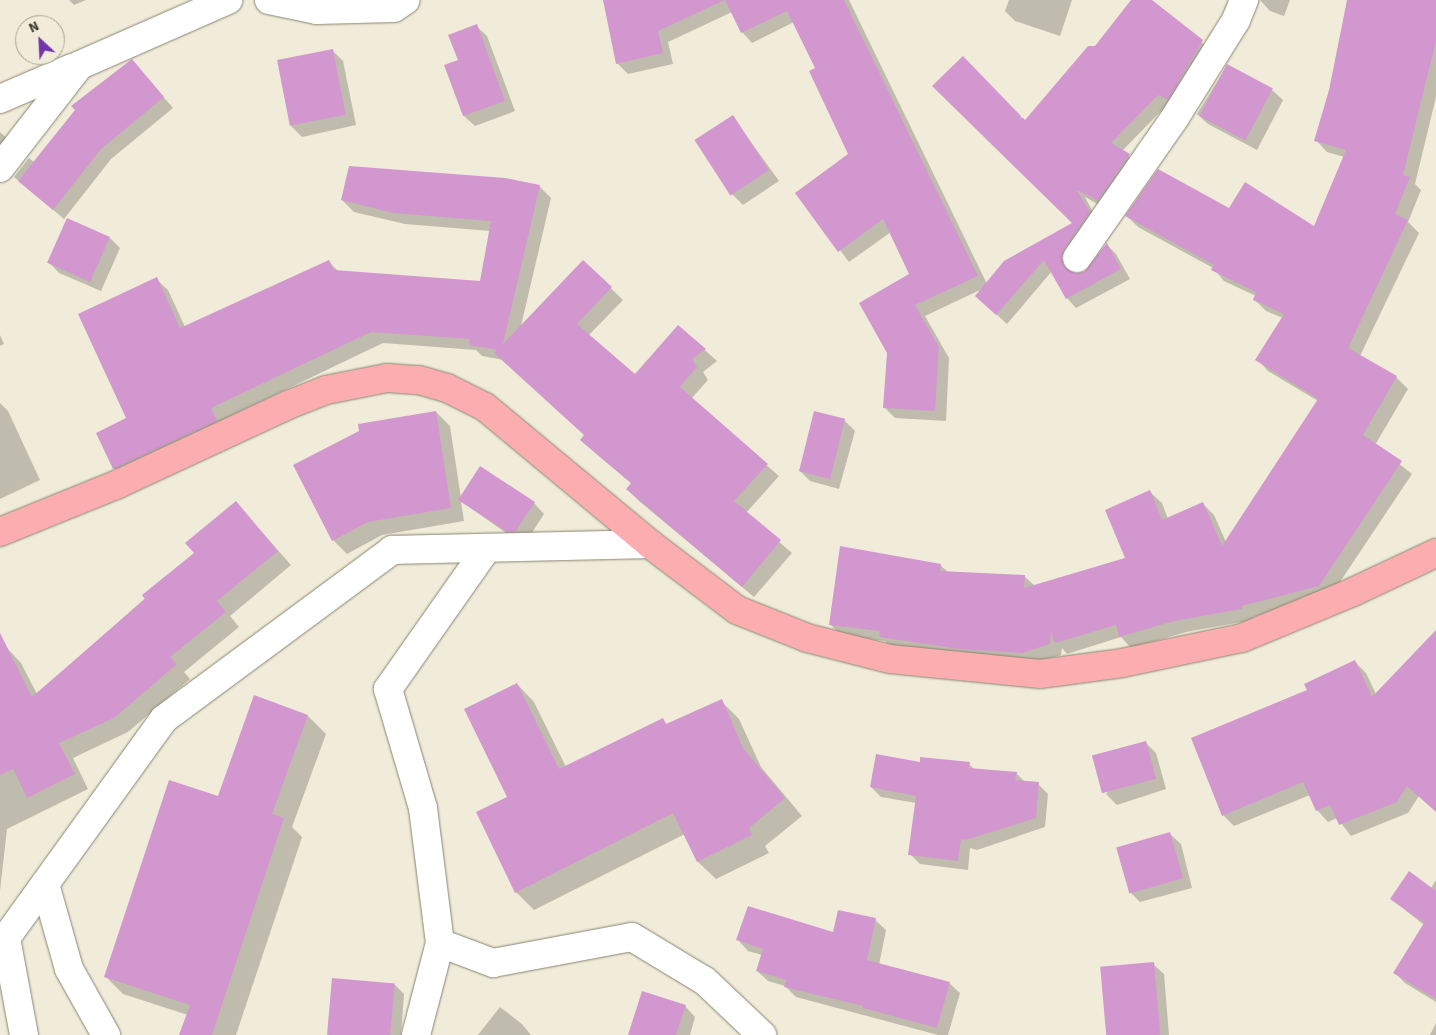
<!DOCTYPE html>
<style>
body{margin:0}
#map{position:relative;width:1436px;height:1035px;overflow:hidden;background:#f0ecd9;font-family:"Source Sans 3",sans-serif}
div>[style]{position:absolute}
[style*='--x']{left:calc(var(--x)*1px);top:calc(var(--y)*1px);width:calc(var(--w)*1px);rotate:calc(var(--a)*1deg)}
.shadow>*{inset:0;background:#0003}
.building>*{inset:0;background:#d397cf;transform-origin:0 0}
.roads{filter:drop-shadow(0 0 1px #898474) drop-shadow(0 0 1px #898474)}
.street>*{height:28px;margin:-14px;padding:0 14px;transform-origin:14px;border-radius:14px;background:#fff}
.highway>*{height:28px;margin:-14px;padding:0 14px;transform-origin:14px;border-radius:14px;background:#fcadaf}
span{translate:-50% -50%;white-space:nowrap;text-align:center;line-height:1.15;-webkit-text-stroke:4px #f0ecd9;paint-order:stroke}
.north{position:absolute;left:15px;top:15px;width:50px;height:50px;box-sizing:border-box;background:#f0ecd9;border:1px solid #a6a395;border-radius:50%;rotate:335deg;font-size:14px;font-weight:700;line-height:20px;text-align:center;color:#38362f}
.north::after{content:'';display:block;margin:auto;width:18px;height:22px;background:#7335aa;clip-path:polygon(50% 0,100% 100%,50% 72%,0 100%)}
</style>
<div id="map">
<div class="shadow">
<i style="clip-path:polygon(69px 0,86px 0,74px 5px)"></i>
<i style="clip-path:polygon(604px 0,849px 0,987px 284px,1074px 224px,963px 58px,1025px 122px,1096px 47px,1133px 0,1150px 0,1212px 51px,1168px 104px,1122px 151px,1139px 165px,1108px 210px,1085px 197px,1099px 223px,1070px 267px,1073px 273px,1084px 274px,1107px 245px,1116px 254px,1130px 279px,1076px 308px,1067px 298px,1052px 271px,1007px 324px,976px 296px,982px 289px,925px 316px,949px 358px,946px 421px,895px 418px,885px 408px,911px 275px,891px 232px,849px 262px,797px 193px,850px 155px,817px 68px,794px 22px,752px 43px,742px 32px,732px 12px,668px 42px,673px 64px,628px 74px,617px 63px)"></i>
<i style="clip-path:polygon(1009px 0,1072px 0,1060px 36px,1015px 21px,1005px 11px)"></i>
<i style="clip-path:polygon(1260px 0,1290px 0,1284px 16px,1270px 11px)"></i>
<i style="clip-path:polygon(1349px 0,1436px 0,1436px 97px,1415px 184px,1421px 190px,1408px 222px,1419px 233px,1360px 356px,1396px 377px,1408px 389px,1375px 445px,1412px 474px,1330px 597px,1253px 617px,1253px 620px,1186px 632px,1131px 648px,1121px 637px,1067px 654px,1062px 648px,1061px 655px,1034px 663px,892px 648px,885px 641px,842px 636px,830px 624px,940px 565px,948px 572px,1024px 576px,1035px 586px,1126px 558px,1150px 492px,1162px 503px,1168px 519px,1202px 503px,1214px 515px,1226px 542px,1318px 401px,1268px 371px,1257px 359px,1283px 318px,1266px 311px,1255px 300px,1256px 296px,1224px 281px,1213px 268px,1138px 227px,1127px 216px,1229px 209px,1314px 228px,1344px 157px,1327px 152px,1316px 140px,1331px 90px)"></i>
<i style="clip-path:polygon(476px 26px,487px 36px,515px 111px,475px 126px,464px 116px,445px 66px,459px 60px)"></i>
<i style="clip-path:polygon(333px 51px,343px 61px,356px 125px,302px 137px,291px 126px)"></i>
<i style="clip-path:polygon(132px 61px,173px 108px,111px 159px,64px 219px,14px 177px,29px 158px,35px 163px)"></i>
<i style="clip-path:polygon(1227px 66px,1272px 90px,1283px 100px,1257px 150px,1208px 124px,1197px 114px)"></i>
<i style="clip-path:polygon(733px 117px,779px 181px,743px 205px,732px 194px)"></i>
<i style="clip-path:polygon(0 132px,14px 145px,0 163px)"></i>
<i style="clip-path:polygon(539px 186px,551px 198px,521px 326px,583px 261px,623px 300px,588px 336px,635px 375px,678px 326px,717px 361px,703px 372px,708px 380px,691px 399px,779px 476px,746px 513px,792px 553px,754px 597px,639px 501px,627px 489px,632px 484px,593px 451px,581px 440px,585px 435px,503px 360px,482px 356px,476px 350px,383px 343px,222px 420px,228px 433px,126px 480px,114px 468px,128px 418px,156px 279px,168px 290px,185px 327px,329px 262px,339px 272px,481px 282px,490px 231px,405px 224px,354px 212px,342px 200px)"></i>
<i style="clip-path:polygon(110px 238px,120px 248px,101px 291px,59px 273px,49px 262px)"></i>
<i style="clip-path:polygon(0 335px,4px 344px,0 346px)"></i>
<i style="clip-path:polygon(0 403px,8px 411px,40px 480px,0 499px)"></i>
<i style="clip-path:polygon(436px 412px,450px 426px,461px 498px,534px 503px,544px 514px,526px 542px,519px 542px,461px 501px,464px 521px,382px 535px,347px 554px,333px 540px)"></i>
<i style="clip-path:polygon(844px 420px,855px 431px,839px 489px,810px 481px,799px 470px)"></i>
<i style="clip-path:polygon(236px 503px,291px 565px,230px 616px,239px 627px,184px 672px,190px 679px,128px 732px,73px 758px,88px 789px,7px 829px,0 891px,0 652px,7px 648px,21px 663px,37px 694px,196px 553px)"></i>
<i style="clip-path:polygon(1436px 632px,1436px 811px,1419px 796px,1408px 813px,1351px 836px,1337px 818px,1328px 822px,1317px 810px,1310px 795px,1234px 826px,1223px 815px,1309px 691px,1355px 662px,1366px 673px,1376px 694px)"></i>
<i style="clip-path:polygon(517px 684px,534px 702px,566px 767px,662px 720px,668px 725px,721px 701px,739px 719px,761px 767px,802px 816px,765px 846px,769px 853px,716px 879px,698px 862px,685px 834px,534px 910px,516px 892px,509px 797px)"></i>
<i style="clip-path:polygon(255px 697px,308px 716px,326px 734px,292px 827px,302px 837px,236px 1035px,181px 1035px,188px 1015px,123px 994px,105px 976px,218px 797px)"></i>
<i style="clip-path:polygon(1145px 742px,1156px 753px,1166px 789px,1117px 805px,1106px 794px)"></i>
<i style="clip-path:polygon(921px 763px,969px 764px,975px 770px,1016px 773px,1025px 782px,1038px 784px,1048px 794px,1045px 827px,977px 850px,970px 848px,968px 870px,920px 864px,910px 854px,916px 803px,881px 797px,871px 787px)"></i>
<i style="clip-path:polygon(1170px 834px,1181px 844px,1192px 888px,1140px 902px,1130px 892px)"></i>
<i style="clip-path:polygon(1436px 880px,1436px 1002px,1405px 983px,1395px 973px,1424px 925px,1391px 899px,1431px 888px)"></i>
<i style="clip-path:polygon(875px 920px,886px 930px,879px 965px,949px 983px,960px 993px,948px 1035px,938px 1035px,796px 997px,785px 986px,768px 981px,757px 971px,762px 955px,748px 951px,738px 940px,834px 934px)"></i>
<i style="clip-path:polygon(1153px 964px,1164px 974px,1169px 1035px,1107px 1035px)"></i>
<i style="clip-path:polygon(394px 984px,404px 994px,401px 1035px,329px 1035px)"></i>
<i style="clip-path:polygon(685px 1006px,695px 1017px,690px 1035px,629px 1035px)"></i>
<i style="clip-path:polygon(500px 1007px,522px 1024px,531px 1035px,478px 1035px)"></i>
<i style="clip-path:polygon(1436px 1023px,1436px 1035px,1430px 1035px)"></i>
</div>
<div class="building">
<i style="clip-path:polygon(603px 0,844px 0,978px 276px,915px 305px,939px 347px,935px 411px,883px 408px,887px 353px,859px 303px,909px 274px,883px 219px,838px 252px,795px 193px,848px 154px,809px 71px,815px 68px,787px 11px,741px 33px,725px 0,658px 31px,663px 53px,616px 64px)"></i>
<i style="clip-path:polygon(1131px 0,1152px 0,1203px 40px,1168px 100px,1158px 95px,1111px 143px,1130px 154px,1098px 201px,1077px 190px,1090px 212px,1064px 249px,1063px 265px,1075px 273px,1084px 272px,1107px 243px,1121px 269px,1066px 299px,1044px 260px,996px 315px,975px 296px,1004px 261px,1072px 223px,932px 86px,963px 56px,1021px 116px,1019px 120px,1022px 117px,1025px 120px,1088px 46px,1095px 46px)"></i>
<i style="clip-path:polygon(1347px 0,1436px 0,1436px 41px,1403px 175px,1410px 177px,1395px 214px,1408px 220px,1348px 348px,1397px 376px,1363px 435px,1402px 461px,1319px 586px,1242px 606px,1242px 609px,1174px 621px,1119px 637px,1116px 625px,1055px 643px,1051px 632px,1050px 644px,1022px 653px,959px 649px,879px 637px,880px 631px,829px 625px,840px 546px,941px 564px,940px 571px,1025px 575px,1024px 588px,1125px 558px,1105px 510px,1150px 490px,1162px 520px,1203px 502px,1222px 546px,1318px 399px,1255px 360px,1284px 314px,1253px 300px,1256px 292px,1211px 270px,1214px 265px,1125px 216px,1158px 169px,1229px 208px,1245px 182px,1314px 226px,1346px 150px,1314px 141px,1329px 90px)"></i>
<i style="clip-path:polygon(477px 24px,505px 101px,463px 116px,444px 65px,458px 60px,448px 35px)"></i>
<i style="left:333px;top:49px;width:67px;height:57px;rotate:79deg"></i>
<i style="clip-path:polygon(132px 59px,164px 97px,101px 149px,53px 210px,18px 181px,75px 110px,71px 106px)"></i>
<i style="left:1227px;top:64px;width:52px;height:59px;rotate:28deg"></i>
<i style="left:733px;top:115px;width:66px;height:46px;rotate:57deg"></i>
<i style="clip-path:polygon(349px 166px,505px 178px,540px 185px,503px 344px,583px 260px,612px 287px,577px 324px,635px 374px,678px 325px,706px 349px,692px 359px,697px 367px,680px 387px,768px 464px,734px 501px,781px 540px,742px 587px,626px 489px,631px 483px,580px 440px,584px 435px,494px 353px,497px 350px,469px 345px,470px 339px,371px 332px,211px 408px,217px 421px,113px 469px,96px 433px,126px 418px,78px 314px,157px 277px,180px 328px,329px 260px,334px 270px,480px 281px,491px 221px,393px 213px,341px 200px)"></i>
<i style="left:67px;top:218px;width:47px;height:49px;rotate:24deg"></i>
<i style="clip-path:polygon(436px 411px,451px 508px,368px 522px,332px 541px,293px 465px,359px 431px,358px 424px)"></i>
<i style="left:814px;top:411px;width:32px;height:62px;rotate:14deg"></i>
<i style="clip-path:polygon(480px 466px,535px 502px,515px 532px,507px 532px,458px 500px)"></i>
<i style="clip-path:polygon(236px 501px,278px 551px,217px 601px,226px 612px,170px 657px,177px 664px,114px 718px,59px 743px,75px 774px,27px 798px,13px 769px,0 775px,0 633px,32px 697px,145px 599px,142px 595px,194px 553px,185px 543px)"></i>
<i style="clip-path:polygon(1436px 630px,1436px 812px,1407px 786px,1397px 802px,1339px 825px,1330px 805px,1316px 811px,1303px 782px,1222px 816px,1191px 738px,1307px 690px,1304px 684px,1355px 660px,1372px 697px)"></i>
<i style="clip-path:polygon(517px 683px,559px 769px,663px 718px,666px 724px,722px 699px,743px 748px,785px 798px,749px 828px,752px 835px,697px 862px,673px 813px,515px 893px,476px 812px,507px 797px,464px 709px)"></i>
<i style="clip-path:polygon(254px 695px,308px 715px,272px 814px,284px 818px,212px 1035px,179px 1035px,190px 1005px,104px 977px,169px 780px,218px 796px)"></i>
<i style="left:1146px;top:741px;width:39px;height:56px;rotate:75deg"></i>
<i style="clip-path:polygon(876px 754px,920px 762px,920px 757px,970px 762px,969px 768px,1017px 772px,1015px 780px,1039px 782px,1036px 818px,966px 840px,961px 839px,958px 861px,908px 855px,916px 796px,870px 787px)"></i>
<i style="left:1170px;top:832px;width:48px;height:56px;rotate:74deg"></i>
<i style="clip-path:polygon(1409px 871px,1436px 891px,1436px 999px,1393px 973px,1424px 923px,1390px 899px)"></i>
<i style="clip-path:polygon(748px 906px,833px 932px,838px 910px,876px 918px,867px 960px,950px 982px,937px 1028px,863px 1008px,863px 1006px,784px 987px,786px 980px,756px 971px,763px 949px,736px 940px)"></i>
<i style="left:1154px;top:962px;width:73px;height:54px;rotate:85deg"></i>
<i style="left:332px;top:978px;width:63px;height:57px;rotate:5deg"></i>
<i style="clip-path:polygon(642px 991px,686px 1005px,676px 1035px,628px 1035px)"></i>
</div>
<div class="roads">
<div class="street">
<i style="--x:269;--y:0;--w:49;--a:11.8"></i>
<i style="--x:317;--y:10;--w:77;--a:-1.5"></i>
<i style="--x:394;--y:8;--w:14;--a:-34"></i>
<i style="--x:0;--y:99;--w:78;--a:-23.3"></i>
<i style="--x:0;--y:168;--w:130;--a:-52.2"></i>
<i style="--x:80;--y:65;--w:162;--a:-23.7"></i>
<i style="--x:1077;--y:258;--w:169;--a:-55.1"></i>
<i style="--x:1174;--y:119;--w:117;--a:-57.9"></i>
<i style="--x:1236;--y:20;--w:22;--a:-68"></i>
<i style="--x:45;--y:884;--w:88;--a:74.2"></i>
<i style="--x:69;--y:969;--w:76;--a:60.7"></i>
<i style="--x:440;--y:943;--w:57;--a:20.7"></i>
<i style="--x:493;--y:963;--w:141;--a:-10.6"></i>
<i style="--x:632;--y:937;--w:85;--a:31.1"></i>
<i style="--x:705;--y:981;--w:79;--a:43.5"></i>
<i style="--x:24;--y:1035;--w:99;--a:-100.5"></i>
<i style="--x:6;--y:938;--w:270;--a:-54.2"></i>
<i style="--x:164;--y:719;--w:284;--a:-36.5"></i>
<i style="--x:392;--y:550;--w:258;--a:-1.3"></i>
<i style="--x:416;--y:1035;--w:95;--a:-75.4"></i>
<i style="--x:440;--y:943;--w:136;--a:-97.2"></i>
<i style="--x:423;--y:808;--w:124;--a:-106.4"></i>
<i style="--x:388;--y:689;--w:172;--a:-54.9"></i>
</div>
<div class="highway">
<i style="--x:0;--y:532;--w:127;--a:-22.1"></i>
<i style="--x:118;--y:484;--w:187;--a:-24.9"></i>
<i style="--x:288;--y:405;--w:41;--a:-21.5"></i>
<i style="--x:326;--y:390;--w:62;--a:-11.1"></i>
<i style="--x:387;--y:378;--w:32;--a:4"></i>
<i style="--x:419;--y:380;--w:29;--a:16"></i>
<i style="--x:447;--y:388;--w:42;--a:26.6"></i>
<i style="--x:485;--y:407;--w:214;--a:39.7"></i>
<i style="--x:650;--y:544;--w:109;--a:37.2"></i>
<i style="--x:737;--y:610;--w:75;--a:21.8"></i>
<i style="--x:807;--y:638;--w:86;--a:14.2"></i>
<i style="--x:890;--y:659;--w:151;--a:5.7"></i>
<i style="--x:1040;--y:674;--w:83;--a:-7.6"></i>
<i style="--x:1122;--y:663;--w:123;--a:-11.8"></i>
<i style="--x:1242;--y:638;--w:120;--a:-22.5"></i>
<i style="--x:1353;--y:592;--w:92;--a:-25.2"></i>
</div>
</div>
<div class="north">N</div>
</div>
